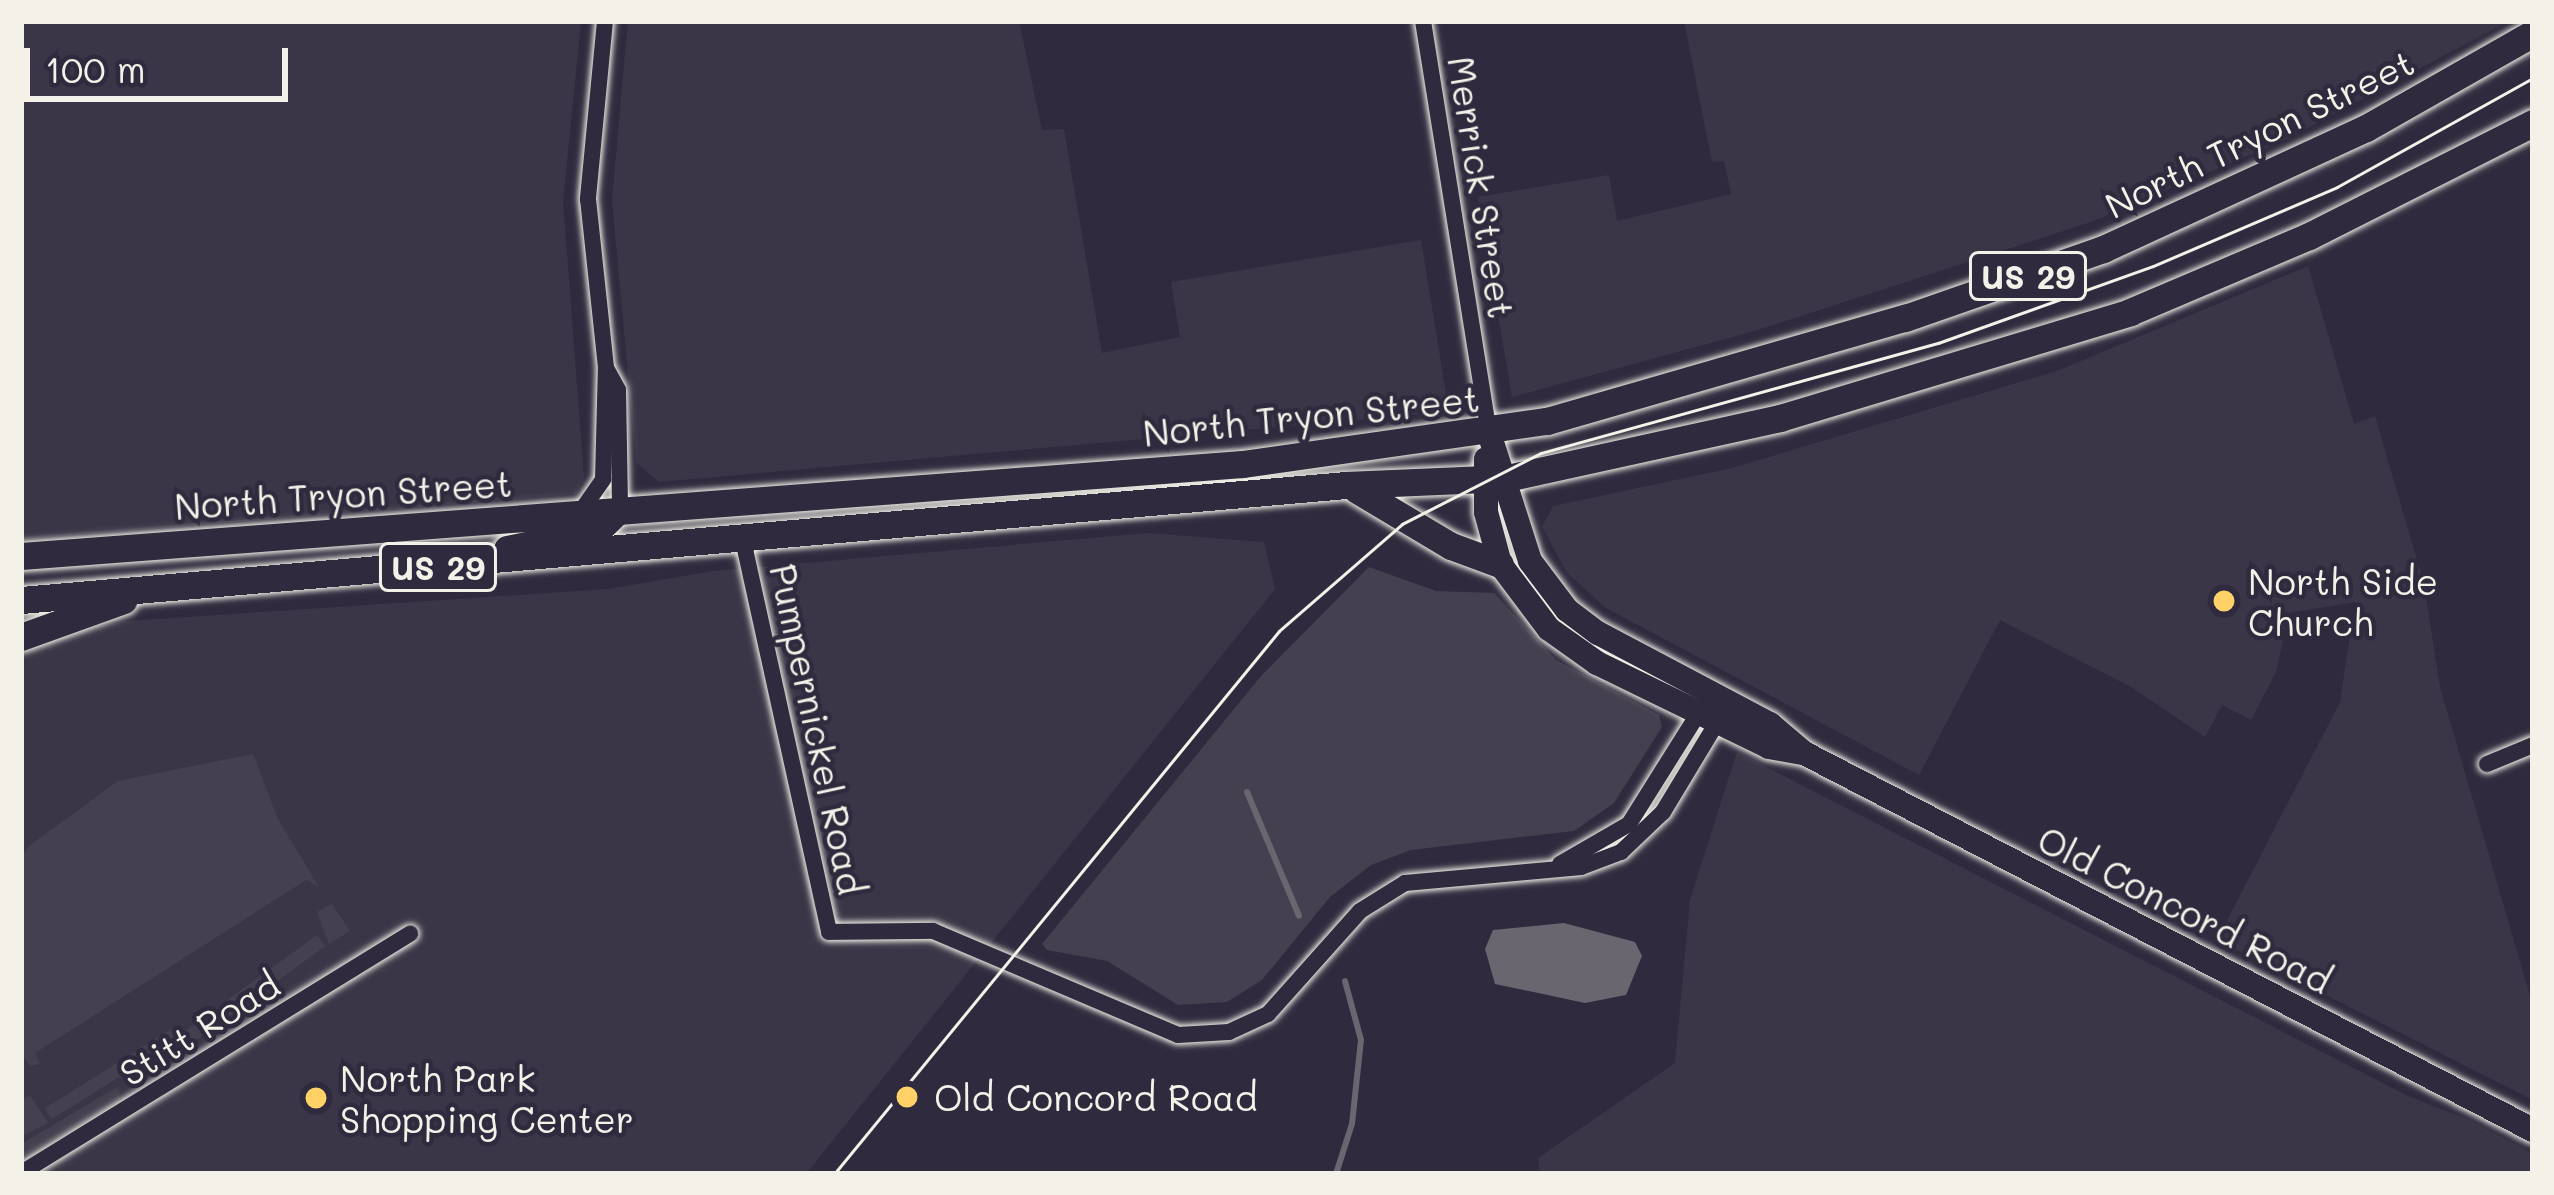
<!DOCTYPE html>
<style>
body{margin:0}
#map{position:relative;width:2554px;height:1195px;overflow:hidden;background:#2f2a3d;font-family:Mali,sans-serif}
div>[style]{position:absolute}
[style*='--x']{left:calc(var(--x)*1px);top:calc(var(--y)*1px);width:calc(var(--w)*1px);rotate:calc(var(--a)*1deg)}
.built>*{inset:0;background:#3b3647}
.green>*{inset:0;background:#454050;transform-origin:0 0}
.water>*{inset:0;background:#6a6670}
.stream>*{height:6px;margin:-3px;padding:0 3px;transform-origin:3px;border-radius:3px;background:#6a6670}
.roads{filter:drop-shadow(0 0 3px #f4f1e8) drop-shadow(0 0 3px #f4f1e8)}
.street>*{height:16px;margin:-8px;padding:0 8px;transform-origin:8px;border-radius:8px;background:#2f2a3d}
.secondary>*{height:24px;margin:-12px;padding:0 12px;transform-origin:12px;border-radius:12px;background:#2f2a3d}
.primary>*{height:27px;margin:-13.5px;padding:0 13.5px;transform-origin:13.5px;border-radius:13.5px;background:#2f2a3d}
.tram>*{height:3px;margin:-1.5px;padding:0 1.5px;transform-origin:1.5px;border-radius:1.5px;background:#f4f1e8}
.dots>*{width:33px;height:33px;translate:-50% -50%;box-sizing:border-box;border:6px solid #2f2a3d;border-radius:50%}
span{translate:-50% -50%;white-space:nowrap;text-align:center;line-height:1.15;-webkit-text-stroke:9px #2f2a3d;paint-order:stroke}
.shield-label span{padding:3px 9px;background:#2f2a3d;border:3px solid;border-radius:9px;-webkit-text-stroke-width:0}
.shield-label{font-size:33px;color:#f4f1e8;font-weight:700}
.street-label{font-size:36px;color:#f4f1e8}
.poi-label{font-size:36px;color:#f4f1e8}
.left{translate:0 -50%;text-align:left}
.frame{position:absolute;inset:0;border:24px solid #f4f1e8;pointer-events:none}
.scale{position:absolute;left:24px;top:48px;width:264px;height:54px;box-sizing:border-box;border:6px solid #f4f1e8;border-top:0;padding-left:15px;font-size:36px;line-height:42px;white-space:nowrap;color:#f4f1e8;-webkit-text-stroke:9px #2f2a3d;paint-order:stroke}
</style>
<div id="map">
<div class="built">
<i style="clip-path:polygon(21px 21px,581px 21px,563px 201px,584px 477px,576px 494px,21px 539px)"></i>
<i style="clip-path:polygon(628px 21px,1019px 21px,1042px 130px,1064px 129px,1102px 353px,1180px 337px,1171px 282px,1421px 240px,1449px 412px,659px 482px,636px 462px,612px 200px)"></i>
<i style="clip-path:polygon(1684px 21px,2509px 21px,2283px 141px,2091px 222px,1758px 330px,1512px 397px,1478px 197px,1609px 175px,1617px 221px,1731px 194px,1724px 161px,1712px 162px)"></i>
<i style="clip-path:polygon(2308px 266px,2354px 424px,2375px 416px,2424px 584px,2440px 687px,2533px 1006px,2533px 1100px,2217px 940px,2340px 702px,2355px 602px,2289px 613px,2276px 672px,2251px 720px,2222px 705px,2205px 737px,2131px 687px,2000px 620px,1919px 775px,1606px 608px,1567px 573px,1542px 527px,1553px 506px,1732px 468px,2057px 371px)"></i>
<i style="clip-path:polygon(1148px 533px,1264px 542px,1275px 589px,806px 1174px,21px 1174px,21px 653px,67px 633px,127px 621px,608px 589px,714px 571px)"></i>
<i style="clip-path:polygon(1737px 752px,2408px 1096px,2467px 1119px,2533px 1154px,2533px 1174px,1540px 1174px,1538px 1158px,1675px 1063px,1690px 900px)"></i>
</div>
<div class="green">
<i style="clip-path:polygon(1369px 567px,1436px 591px,1494px 593px,1556px 660px,1659px 715px,1662px 727px,1614px 803px,1574px 831px,1411px 850px,1371px 865px,1330px 897px,1262px 980px,1227px 1002px,1178px 1005px,1107px 961px,1047px 950px,1042px 944px,1261px 676px)"></i>
<i style="clip-path:polygon(253px 754px,278px 819px,319px 887px,306px 880px,35px 1053px,40px 1064px,30px 1066px,21px 1052px,21px 858px,29px 846px,118px 781px)"></i>
<i style="clip-path:polygon(332px 904px,350px 931px,329px 944px,317px 912px)"></i>
<i style="left:317px;top:935px;width:14px;height:166px;rotate:54deg"></i>
<i style="left:173px;top:1028px;width:13px;height:151px;rotate:58deg"></i>
<i style="clip-path:polygon(119px 1086px,120px 1101px,21px 1157px,21px 1144px)"></i>
<i style="clip-path:polygon(30px 1095px,48px 1123px,21px 1137px,21px 1101px)"></i>
</div>
<div class="water">
<i style="clip-path:polygon(1564px 923px,1635px 942px,1642px 956px,1626px 995px,1585px 1003px,1495px 984px,1485px 949px,1493px 930px)"></i>
</div>
<div class="stream">
<i style="--x:1247;--y:792;--w:134;--a:67.2"></i>
<i style="--x:1336;--y:1174;--w:52;--a:-72.3"></i>
<i style="--x:1352;--y:1124;--w:84;--a:-83.9"></i>
<i style="--x:1361;--y:1040;--w:61;--a:-105.2"></i>
</div>
<div class="roads">
<div class="street">
<i style="--x:605;--y:21;--w:179;--a:95.5"></i>
<i style="--x:588;--y:199;--w:170;--a:83.9"></i>
<i style="--x:606;--y:368;--w:25;--a:61"></i>
<i style="--x:618;--y:390;--w:119;--a:89"></i>
<i style="--x:1423;--y:21;--w:417;--a:80.9"></i>
<i style="--x:581;--y:511;--w:39;--a:-55"></i>
<i style="--x:603;--y:479;--w:111;--a:-88.5"></i>
<i style="--x:743;--y:540;--w:401;--a:77.6"></i>
<i style="--x:829;--y:932;--w:104;--a:-0.6"></i>
<i style="--x:933;--y:931;--w:266;--a:23"></i>
<i style="--x:1178;--y:1035;--w:51;--a:-3.4"></i>
<i style="--x:1229;--y:1032;--w:43;--a:-24.8"></i>
<i style="--x:1268;--y:1014;--w:138;--a:-48.2"></i>
<i style="--x:1360;--y:911;--w:53;--a:-31.9"></i>
<i style="--x:1405;--y:883;--w:177;--a:-5.2"></i>
<i style="--x:1581;--y:867;--w:43;--a:-20.6"></i>
<i style="--x:1621;--y:852;--w:58;--a:-43.6"></i>
<i style="--x:1663;--y:812;--w:112;--a:-58.9"></i>
<i style="--x:2487;--y:764;--w:50;--a:-22.4"></i>
<i style="--x:1560;--y:864;--w:80;--a:-30.1"></i>
<i style="--x:1629;--y:824;--w:139;--a:-57.9"></i>
<i style="--x:21;--y:1173;--w:457;--a:-31.6"></i>
</div>
<div class="secondary">
<i style="--x:1489;--y:433;--w:134;--a:72.2"></i>
<i style="--x:1530;--y:561;--w:61;--a:52.9"></i>
<i style="--x:1567;--y:610;--w:39;--a:37"></i>
<i style="--x:1598;--y:633;--w:195;--a:27.9"></i>
<i style="--x:1770;--y:724;--w:45;--a:40.5"></i>
<i style="--x:1804;--y:753;--w:821;--a:27.35"></i>
<i style="--x:1486;--y:459;--w:53;--a:90"></i>
<i style="--x:1486;--y:512;--w:54;--a:74.9"></i>
<i style="--x:1500;--y:564;--w:81;--a:53"></i>
<i style="--x:1549;--y:629;--w:59;--a:35.3"></i>
<i style="--x:1597;--y:663;--w:191;--a:26"></i>
<i style="--x:1769;--y:747;--w:36;--a:10"></i>
</div>
<div class="primary">
<i style="--x:1357;--y:490;--w:109;--a:30.8"></i>
<i style="--x:1451;--y:546;--w:52;--a:20.2"></i>
<i style="--x:507;--y:549;--w:93;--a:-11.8"></i>
<i style="--x:598;--y:530;--w:30;--a:-44"></i>
<i style="--x:21;--y:556;--w:1225;--a:-4.31"></i>
<i style="--x:1243;--y:464;--w:307;--a:-8.1"></i>
<i style="--x:1547;--y:421;--w:373;--a:-16.1"></i>
<i style="--x:1905;--y:318;--w:210;--a:-19.2"></i>
<i style="--x:2103;--y:249;--w:289;--a:-24.7"></i>
<i style="--x:2366;--y:128;--w:192;--a:-29.6"></i>
<i style="--x:21;--y:600;--w:1331;--a:-4.96"></i>
<i style="--x:1347;--y:485;--w:160;--a:-2.5"></i>
<i style="--x:1507;--y:478;--w:280;--a:-12.4"></i>
<i style="--x:1780;--y:418;--w:366;--a:-16.8"></i>
<i style="--x:2130;--y:312;--w:194;--a:-23"></i>
<i style="--x:2309;--y:236;--w:251;--a:-26.8"></i>
<i style="--x:21;--y:637;--w:109;--a:-19.8"></i>
</div>
</div>
<div class="tram">
<i style="--x:834;--y:1174;--w:702;--a:-50.66"></i>
<i style="--x:1279;--y:631;--w:163;--a:-41"></i>
<i style="--x:1402;--y:524;--w:156;--a:-27.1"></i>
<i style="--x:1541;--y:453;--w:412;--a:-15.5"></i>
<i style="--x:1938;--y:343;--w:228;--a:-19.7"></i>
<i style="--x:2153;--y:266;--w:200;--a:-23.2"></i>
<i style="--x:2337;--y:187;--w:224;--a:-29.1"></i>
</div>
<div class="dots">
<i style="left:2224px;top:601px;background:#ffd166"></i>
<i style="left:907px;top:1097px;background:#ffd166"></i>
<i style="left:316px;top:1098px;background:#ffd166"></i>
</div>
<div class="shield-label">
<span style="left:2028px;top:276px">US 29</span>
<span style="left:438px;top:567px">US 29</span>
</div>
<div class="street-label">
<span style="left:2259px;top:133px;rotate:-26deg">North Tryon Street</span>
<span style="left:1482px;top:187px;rotate:81deg">Merrick Street</span>
<span style="left:1311px;top:415px;rotate:-6deg">North Tryon Street</span>
<span style="left:343px;top:494px;rotate:-4deg">North Tryon Street</span>
<span style="left:818px;top:729px;rotate:78deg">Pumpernickel Road</span>
<span style="left:2185px;top:909px;rotate:27deg">Old Concord Road</span>
<span style="left:199px;top:1028px;rotate:-32deg">Stitt Road</span>
</div>
<div class="poi-label">
<span class="left" style="left:2248px;top:601px">North Side<br>Church</span>
<span class="left" style="left:340px;top:1098px">North Park<br>Shopping Center</span>
<span class="left" style="left:934px;top:1097px">Old Concord Road</span>
</div>
<div class="frame"></div>
<div class="scale">100 m</div>
</div>
